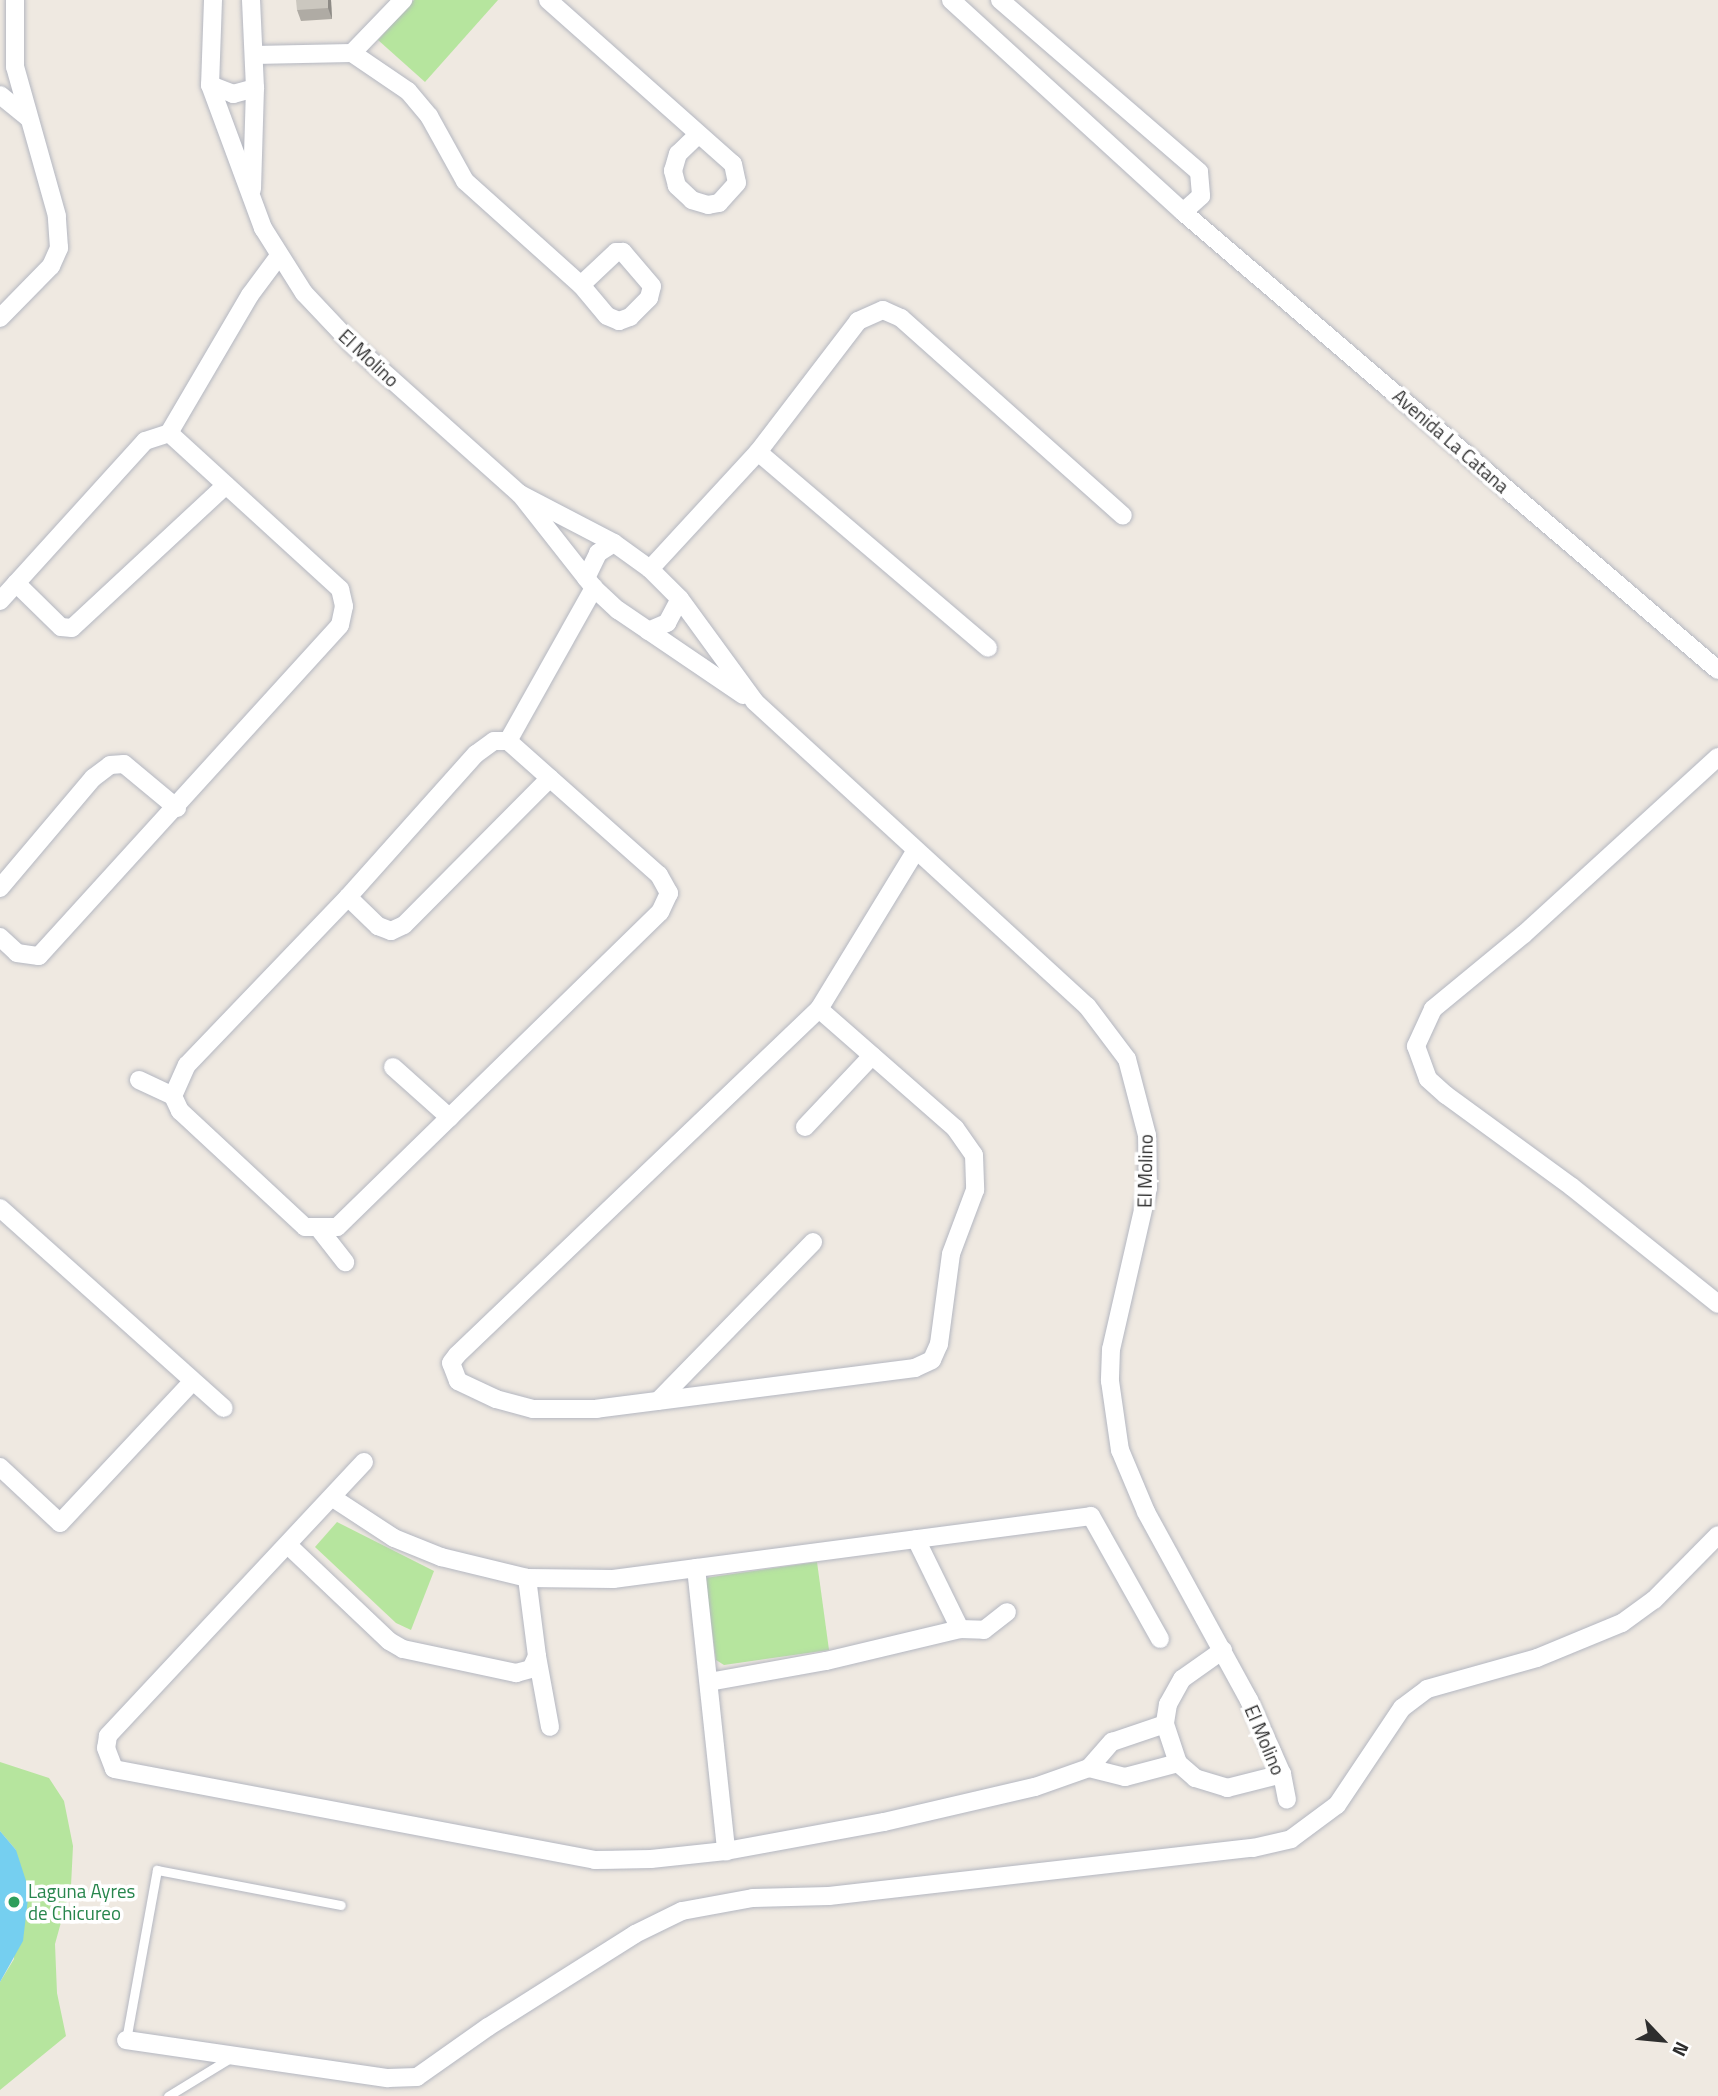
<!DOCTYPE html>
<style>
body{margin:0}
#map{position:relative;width:1718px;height:2096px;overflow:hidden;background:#efe9e1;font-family:"Titillium Web",sans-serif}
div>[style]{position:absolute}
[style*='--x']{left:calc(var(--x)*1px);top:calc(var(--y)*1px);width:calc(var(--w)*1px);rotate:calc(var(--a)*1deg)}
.green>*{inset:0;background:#b6e59e}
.water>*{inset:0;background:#75cff0}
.roads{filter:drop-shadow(0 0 2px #b4b7c1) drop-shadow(0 0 2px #b4b7c1)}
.lane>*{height:9px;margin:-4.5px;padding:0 4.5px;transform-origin:4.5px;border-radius:4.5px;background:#fff}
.street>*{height:18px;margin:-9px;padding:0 9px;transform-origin:9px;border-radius:9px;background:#fff}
.wall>*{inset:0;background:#afaba4}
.shaded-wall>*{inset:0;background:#8e8b86}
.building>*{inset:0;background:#cbc7bf}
.dots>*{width:19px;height:19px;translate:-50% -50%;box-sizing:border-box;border:4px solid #fff;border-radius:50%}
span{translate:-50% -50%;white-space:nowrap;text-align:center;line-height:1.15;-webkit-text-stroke:7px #fff;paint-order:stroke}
.street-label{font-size:19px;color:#2e2e2e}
.leisure-label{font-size:19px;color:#27864d}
.left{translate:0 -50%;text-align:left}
.north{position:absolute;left:1627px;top:2005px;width:70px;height:70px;-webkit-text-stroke:5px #fff;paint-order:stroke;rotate:116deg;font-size:19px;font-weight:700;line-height:28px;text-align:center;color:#2e2e2e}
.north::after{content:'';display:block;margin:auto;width:24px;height:32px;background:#2e2e2e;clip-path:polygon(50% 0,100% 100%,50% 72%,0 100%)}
</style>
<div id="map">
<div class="green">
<i style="clip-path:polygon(414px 0,498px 0,425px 82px,378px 40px)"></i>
<i style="clip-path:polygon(337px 1522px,434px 1571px,411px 1630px,396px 1623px,315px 1547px)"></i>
<i style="clip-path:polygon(817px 1562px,829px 1650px,724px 1665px,716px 1660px,705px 1578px)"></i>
<i style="clip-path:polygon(0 1762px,49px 1778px,64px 1801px,73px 1846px,71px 1886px,55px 1944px,57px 1993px,66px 2036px,0 2090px,0 1982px,14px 1959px,16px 1850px,0 1831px)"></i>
</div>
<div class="water">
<i style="clip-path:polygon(0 1831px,16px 1850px,29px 1890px,23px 1941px,0 1982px)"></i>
</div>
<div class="roads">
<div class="lane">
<i style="--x:126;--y:2040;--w:173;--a:-79.7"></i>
<i style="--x:157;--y:1870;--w:187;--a:10.8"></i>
<i style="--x:168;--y:2096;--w:75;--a:-31.4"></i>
</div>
<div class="street">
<i style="--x:213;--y:0;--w:85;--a:92"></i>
<i style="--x:210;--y:85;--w:153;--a:69.7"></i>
<i style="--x:263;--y:228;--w:77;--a:57.8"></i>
<i style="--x:304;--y:293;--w:70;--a:46.7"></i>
<i style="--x:352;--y:344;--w:225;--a:41.8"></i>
<i style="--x:520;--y:494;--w:120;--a:51.8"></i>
<i style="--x:594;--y:588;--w:33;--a:43"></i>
<i style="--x:618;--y:610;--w:151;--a:34.2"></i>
<i style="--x:251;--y:0;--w:88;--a:87.4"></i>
<i style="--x:255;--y:88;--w:101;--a:91.7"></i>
<i style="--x:548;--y:0;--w:247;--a:41.6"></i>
<i style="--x:733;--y:164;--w:19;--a:78"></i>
<i style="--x:737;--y:183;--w:27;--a:132"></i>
<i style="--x:719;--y:203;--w:11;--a:170"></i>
<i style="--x:708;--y:205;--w:17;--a:-163"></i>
<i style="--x:692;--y:200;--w:21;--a:-137"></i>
<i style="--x:677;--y:186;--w:16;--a:-105"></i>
<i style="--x:673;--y:171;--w:18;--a:-74"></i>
<i style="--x:678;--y:154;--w:28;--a:-44"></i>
<i style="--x:951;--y:0;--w:314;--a:42.4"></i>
<i style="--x:1183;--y:212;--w:704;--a:40.57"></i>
<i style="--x:1000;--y:0;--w:263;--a:40.8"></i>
<i style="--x:1199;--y:172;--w:24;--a:85"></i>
<i style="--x:1201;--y:196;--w:24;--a:138"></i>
<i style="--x:352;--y:53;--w:74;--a:-46.1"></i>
<i style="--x:254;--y:55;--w:98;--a:-1.2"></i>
<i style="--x:352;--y:53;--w:68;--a:34.2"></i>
<i style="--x:408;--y:91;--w:33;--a:50"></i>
<i style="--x:429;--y:116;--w:74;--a:61"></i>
<i style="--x:465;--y:181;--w:156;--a:41.9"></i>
<i style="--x:581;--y:285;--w:40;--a:50"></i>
<i style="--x:607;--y:316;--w:13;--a:23"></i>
<i style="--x:619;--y:321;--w:12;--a:-20"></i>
<i style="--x:630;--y:317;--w:27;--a:-45"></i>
<i style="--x:649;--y:298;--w:12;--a:-76"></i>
<i style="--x:652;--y:286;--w:45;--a:-130.5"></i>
<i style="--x:623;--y:252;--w:7;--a:180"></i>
<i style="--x:616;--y:252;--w:48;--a:136.7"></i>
<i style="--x:210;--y:85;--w:25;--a:21"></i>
<i style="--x:233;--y:94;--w:23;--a:-15"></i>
<i style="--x:0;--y:95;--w:36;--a:39"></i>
<i style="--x:0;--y:318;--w:73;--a:-45.6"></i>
<i style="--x:51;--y:266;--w:20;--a:-66"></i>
<i style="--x:59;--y:248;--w:32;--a:-94"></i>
<i style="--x:57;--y:216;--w:155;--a:-105.7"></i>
<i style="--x:15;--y:67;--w:67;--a:-90"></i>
<i style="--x:758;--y:452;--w:302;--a:40.4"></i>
<i style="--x:520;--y:494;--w:106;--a:27.5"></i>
<i style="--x:614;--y:543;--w:44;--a:35.8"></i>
<i style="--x:650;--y:569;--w:42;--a:45"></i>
<i style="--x:680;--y:599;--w:127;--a:53.9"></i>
<i style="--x:755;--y:702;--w:450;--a:42.5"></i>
<i style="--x:1087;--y:1006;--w:66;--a:53"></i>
<i style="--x:1127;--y:1059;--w:79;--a:75.3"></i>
<i style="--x:1147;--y:1135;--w:53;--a:88.9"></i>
<i style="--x:1148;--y:1188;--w:165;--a:102.9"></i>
<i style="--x:1111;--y:1349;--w:32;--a:92"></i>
<i style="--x:1110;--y:1381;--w:70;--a:81.8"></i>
<i style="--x:1120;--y:1450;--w:67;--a:67.2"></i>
<i style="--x:1146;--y:1512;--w:214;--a:61.3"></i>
<i style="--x:1249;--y:1700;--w:81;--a:66"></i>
<i style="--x:1282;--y:1774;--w:26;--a:79"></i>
<i style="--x:650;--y:569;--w:159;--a:-47.3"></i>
<i style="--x:758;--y:452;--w:165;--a:-52.6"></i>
<i style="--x:858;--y:321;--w:27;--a:-24"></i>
<i style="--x:883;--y:310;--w:20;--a:24"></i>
<i style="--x:901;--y:318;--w:297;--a:41.7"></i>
<i style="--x:586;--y:578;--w:28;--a:-64"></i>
<i style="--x:598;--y:553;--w:19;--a:-32"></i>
<i style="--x:16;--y:583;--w:63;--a:44.4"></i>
<i style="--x:61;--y:627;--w:11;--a:5"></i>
<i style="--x:72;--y:628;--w:210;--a:-42.9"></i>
<i style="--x:0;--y:601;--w:216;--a:-47.8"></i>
<i style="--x:145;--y:441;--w:25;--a:-18"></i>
<i style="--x:169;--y:433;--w:160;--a:-59.6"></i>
<i style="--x:250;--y:295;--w:49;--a:-53.4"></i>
<i style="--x:648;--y:631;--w:21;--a:-23"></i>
<i style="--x:667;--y:623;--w:27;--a:-62"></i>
<i style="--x:494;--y:741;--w:14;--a:0"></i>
<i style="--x:508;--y:741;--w:202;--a:41.6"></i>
<i style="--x:659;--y:875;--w:21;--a:61"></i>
<i style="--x:669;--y:893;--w:21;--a:115"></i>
<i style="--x:660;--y:912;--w:451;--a:135.7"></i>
<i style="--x:337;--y:1227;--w:32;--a:180"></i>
<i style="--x:305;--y:1227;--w:171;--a:-137.1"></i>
<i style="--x:180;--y:1111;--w:17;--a:-115"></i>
<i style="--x:173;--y:1096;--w:34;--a:-66"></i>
<i style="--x:187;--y:1065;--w:233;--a:-46.2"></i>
<i style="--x:348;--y:897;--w:192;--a:-48.2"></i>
<i style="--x:476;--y:754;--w:22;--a:-36"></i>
<i style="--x:508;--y:741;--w:176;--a:-60.7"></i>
<i style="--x:1718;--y:757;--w:263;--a:137.6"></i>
<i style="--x:1524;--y:934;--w:118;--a:140.5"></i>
<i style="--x:1433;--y:1009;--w:41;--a:114.7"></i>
<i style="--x:1416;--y:1046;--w:35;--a:70"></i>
<i style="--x:1428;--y:1079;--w:24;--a:42"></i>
<i style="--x:1446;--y:1095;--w:156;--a:36.1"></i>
<i style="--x:1572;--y:1187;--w:187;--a:38.7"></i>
<i style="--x:0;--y:888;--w:144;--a:-49.8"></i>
<i style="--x:93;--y:778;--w:21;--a:-37"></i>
<i style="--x:110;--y:765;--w:14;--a:-4"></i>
<i style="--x:124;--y:764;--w:69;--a:39.7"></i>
<i style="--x:348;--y:897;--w:42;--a:44"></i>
<i style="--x:378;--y:926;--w:14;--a:21"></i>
<i style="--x:391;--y:931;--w:14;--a:-25"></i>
<i style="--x:404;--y:925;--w:207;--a:-45.2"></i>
<i style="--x:0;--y:937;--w:23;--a:43"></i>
<i style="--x:17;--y:953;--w:22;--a:8"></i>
<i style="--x:39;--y:956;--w:447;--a:-47.7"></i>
<i style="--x:340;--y:625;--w:19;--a:-78"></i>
<i style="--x:344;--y:606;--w:17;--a:-103"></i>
<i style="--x:340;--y:589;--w:231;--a:-137.6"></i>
<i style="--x:819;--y:1009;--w:181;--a:41.2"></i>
<i style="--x:955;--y:1128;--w:33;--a:55"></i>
<i style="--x:974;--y:1155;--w:35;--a:88"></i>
<i style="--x:975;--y:1190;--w:68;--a:110.6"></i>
<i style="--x:951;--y:1254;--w:91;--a:97.6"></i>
<i style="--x:939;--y:1344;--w:17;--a:114"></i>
<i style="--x:932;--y:1360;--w:19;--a:155"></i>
<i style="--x:915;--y:1368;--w:321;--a:172.7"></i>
<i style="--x:597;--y:1409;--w:64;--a:180"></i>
<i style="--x:533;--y:1409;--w:38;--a:-165"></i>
<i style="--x:496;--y:1399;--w:42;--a:-154.7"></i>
<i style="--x:458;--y:1381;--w:19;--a:-111"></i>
<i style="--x:451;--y:1363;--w:10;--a:-53"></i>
<i style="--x:457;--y:1355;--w:501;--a:-43.71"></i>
<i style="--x:819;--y:1009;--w:184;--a:-58.6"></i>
<i style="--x:393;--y:1067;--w:76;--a:41.8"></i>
<i style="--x:139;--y:1080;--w:38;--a:25"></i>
<i style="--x:805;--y:1127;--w:98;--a:-46.7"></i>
<i style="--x:0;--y:1208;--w:300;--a:41.8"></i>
<i style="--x:320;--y:1230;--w:41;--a:52"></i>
<i style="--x:658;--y:1401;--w:222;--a:-45.7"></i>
<i style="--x:364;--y:1462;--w:375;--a:133.1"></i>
<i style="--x:108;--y:1736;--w:12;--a:99"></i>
<i style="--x:106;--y:1748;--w:22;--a:69"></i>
<i style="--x:114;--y:1769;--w:490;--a:10.7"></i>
<i style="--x:595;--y:1860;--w:56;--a:-1"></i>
<i style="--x:651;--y:1859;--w:75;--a:-6.1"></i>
<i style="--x:726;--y:1851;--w:161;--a:-10.4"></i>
<i style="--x:884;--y:1822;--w:155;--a:-13.1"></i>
<i style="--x:1035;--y:1787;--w:57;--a:-19.4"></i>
<i style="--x:1089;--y:1768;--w:35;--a:-49"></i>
<i style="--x:1112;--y:1742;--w:56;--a:-18.8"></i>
<i style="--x:0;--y:1467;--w:82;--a:43"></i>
<i style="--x:60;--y:1523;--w:192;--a:-46.9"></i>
<i style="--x:333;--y:1498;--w:73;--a:33.3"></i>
<i style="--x:394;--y:1538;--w:51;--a:22"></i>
<i style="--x:441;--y:1557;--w:89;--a:13.7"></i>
<i style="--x:527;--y:1578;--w:86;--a:0.7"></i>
<i style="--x:613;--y:1579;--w:482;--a:-7.5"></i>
<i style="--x:1091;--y:1516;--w:141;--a:60.7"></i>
<i style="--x:289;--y:1546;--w:138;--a:43.5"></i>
<i style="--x:389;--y:1641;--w:16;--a:30"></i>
<i style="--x:403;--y:1649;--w:116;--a:12"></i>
<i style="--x:516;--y:1673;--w:16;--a:-15"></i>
<i style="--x:531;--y:1669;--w:14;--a:-65"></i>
<i style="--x:537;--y:1656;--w:79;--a:-97.3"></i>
<i style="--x:696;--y:1568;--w:285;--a:83.9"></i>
<i style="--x:960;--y:1629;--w:24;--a:2"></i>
<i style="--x:984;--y:1630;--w:29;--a:-38"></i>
<i style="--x:1223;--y:1650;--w:50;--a:144.7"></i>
<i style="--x:1182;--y:1679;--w:29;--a:119"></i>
<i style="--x:1168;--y:1704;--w:20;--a:99"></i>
<i style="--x:1165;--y:1724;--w:41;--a:71.6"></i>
<i style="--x:1178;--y:1763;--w:23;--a:41"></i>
<i style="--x:1195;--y:1778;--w:34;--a:17"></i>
<i style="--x:1227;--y:1788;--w:57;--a:-14.3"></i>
<i style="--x:537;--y:1656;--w:72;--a:79.6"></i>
<i style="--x:709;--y:1682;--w:119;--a:-10.2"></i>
<i style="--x:826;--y:1661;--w:138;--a:-13.4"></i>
<i style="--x:960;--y:1629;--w:100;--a:-116.1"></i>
<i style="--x:1089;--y:1768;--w:37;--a:14"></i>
<i style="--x:1125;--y:1777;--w:55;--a:-14.8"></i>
<i style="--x:126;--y:2040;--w:265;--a:8.3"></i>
<i style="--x:388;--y:2078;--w:29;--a:-2"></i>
<i style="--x:417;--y:2077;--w:87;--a:-35.2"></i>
<i style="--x:488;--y:2027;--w:174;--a:-32.3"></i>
<i style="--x:635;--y:1934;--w:52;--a:-26.1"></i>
<i style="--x:682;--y:1911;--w:72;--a:-10.4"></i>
<i style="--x:753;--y:1898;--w:76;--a:-1.5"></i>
<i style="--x:829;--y:1896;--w:427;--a:-6.5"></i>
<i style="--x:1253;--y:1848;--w:39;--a:-13"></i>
<i style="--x:1291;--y:1839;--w:57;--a:-36.5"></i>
<i style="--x:1337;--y:1805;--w:117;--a:-56.2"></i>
<i style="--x:1402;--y:1708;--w:31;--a:-37"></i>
<i style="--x:1427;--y:1689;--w:114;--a:-15.7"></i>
<i style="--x:1537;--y:1658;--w:92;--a:-22.4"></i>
<i style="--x:1622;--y:1623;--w:39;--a:-36"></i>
<i style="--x:1654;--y:1600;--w:91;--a:-45.4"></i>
</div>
</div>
<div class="wall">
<i style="clip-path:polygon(331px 0,332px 19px,301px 21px,297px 10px)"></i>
</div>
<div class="shaded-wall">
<i style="clip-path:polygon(328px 0,331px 0,332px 19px,328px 8px)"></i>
</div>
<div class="building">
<i style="clip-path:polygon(296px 0,328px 0,328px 8px,297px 10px)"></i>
</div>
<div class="dots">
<i style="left:14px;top:1902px;background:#2e9e5b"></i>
</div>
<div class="street-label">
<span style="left:369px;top:358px;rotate:43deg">El Molino</span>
<span style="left:1451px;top:441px;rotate:41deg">Avenida La Catana</span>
<span style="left:1145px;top:1171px;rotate:-89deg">El Molino</span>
<span style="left:1265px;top:1740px;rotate:67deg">El Molino</span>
</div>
<div class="leisure-label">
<span class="left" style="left:28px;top:1902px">Laguna Ayres<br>de Chicureo</span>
</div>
<div class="north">N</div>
</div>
